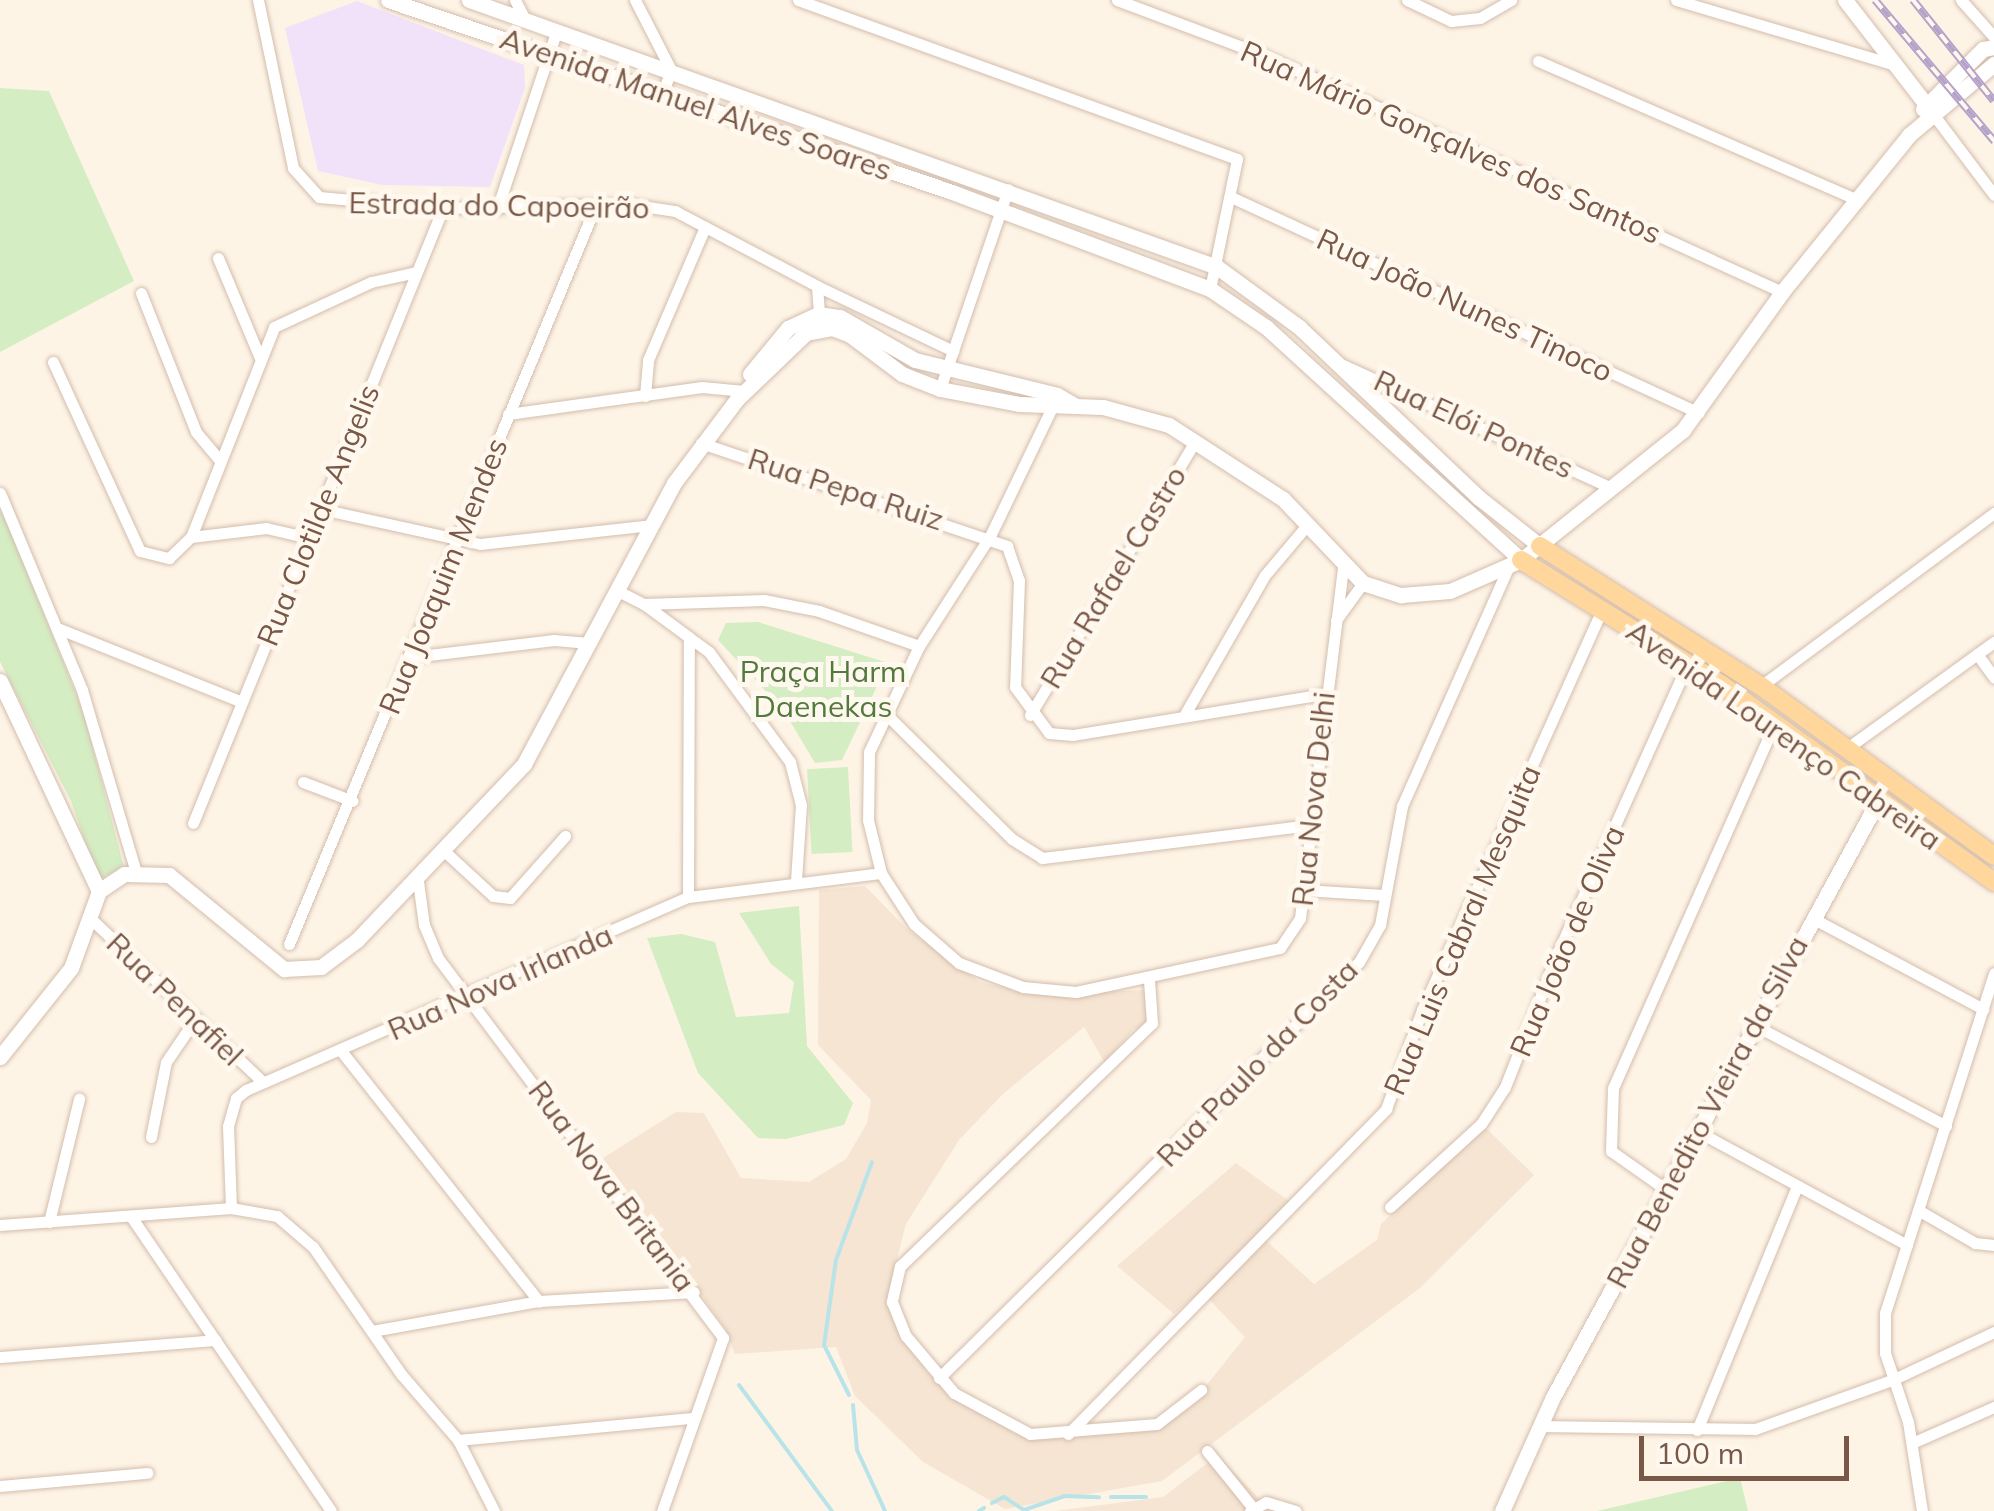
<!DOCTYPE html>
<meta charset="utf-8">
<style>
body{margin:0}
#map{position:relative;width:1994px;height:1511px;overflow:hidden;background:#fef4e6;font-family:Mulish,sans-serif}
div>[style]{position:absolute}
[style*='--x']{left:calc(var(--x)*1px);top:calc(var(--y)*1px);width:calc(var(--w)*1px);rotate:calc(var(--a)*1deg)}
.residential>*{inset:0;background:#f6e5d3}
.education>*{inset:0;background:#f1e2fa}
.green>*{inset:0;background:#d5edc3;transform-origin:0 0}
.stream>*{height:4px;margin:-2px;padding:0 2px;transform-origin:2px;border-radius:2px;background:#b8e4e9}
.roads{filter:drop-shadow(0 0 2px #d3bdad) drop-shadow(0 0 2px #d3bdad)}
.street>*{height:11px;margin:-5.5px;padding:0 5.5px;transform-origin:5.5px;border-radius:5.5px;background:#fff}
.secondary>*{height:15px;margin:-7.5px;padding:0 7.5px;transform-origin:7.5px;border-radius:7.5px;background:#fff}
.primary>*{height:18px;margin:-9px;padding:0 9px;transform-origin:9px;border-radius:9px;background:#ffd79c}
.rail>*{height:8px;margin-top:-4px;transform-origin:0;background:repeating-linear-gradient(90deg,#fff8ee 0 11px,#b6a3c9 0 22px);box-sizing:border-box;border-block:2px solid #b6a3c9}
span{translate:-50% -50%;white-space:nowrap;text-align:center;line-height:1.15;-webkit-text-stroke:10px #fff8ee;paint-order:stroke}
.street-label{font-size:30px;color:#795848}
.park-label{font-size:30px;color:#517a3c}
.scale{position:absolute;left:1639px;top:1436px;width:210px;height:45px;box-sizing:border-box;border:5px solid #795848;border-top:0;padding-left:12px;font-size:30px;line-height:35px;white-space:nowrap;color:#795848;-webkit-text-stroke:8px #fff8ee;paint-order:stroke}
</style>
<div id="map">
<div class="residential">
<i style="clip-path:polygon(865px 886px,908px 930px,980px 982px,1036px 994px,1147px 990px,1150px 1023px,1133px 1030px,1105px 1063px,1084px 1027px,1003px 1094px,959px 1140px,906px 1224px,888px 1295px,893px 1320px,926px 1371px,950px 1394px,1014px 1433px,1064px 1439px,1151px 1427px,1201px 1392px,1245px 1337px,1201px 1291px,1174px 1314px,1117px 1266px,1236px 1163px,1293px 1204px,1262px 1237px,1314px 1284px,1377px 1240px,1381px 1224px,1483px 1125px,1534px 1175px,1420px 1288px,1162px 1481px,1005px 1509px,923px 1462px,855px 1396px,836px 1347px,735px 1354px,725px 1328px,603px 1158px,676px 1112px,704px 1113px,741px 1178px,809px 1182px,846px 1159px,867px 1123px,871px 1100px,818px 1045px,819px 890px)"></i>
<i style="clip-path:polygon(1218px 1455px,1268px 1508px,1280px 1511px,1055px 1511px,1163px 1497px)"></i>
</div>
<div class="education">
<i style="clip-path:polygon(357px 1px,524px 65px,525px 88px,490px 187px,382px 185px,318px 171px,285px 28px)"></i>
</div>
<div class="green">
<i style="clip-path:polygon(0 88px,49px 91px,134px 281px,0 352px)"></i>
<i style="clip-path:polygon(0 505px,84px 714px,124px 867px,98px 880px,71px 801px,0 662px)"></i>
<i style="clip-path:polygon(758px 622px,888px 663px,842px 760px,815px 763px,784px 711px,718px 640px,726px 623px)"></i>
<i style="left:848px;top:767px;width:85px;height:41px;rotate:87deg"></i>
<i style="clip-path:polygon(799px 906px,807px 1046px,853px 1103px,844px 1125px,786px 1139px,758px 1138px,698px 1073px,647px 938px,681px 934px,715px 942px,736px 1017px,789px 1013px,794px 982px,771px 964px,739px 913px)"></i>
<i style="clip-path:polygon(1740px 1478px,1748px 1511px,1597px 1511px)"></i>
</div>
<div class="stream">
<i style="--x:739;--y:1385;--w:157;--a:53.6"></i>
<i style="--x:849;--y:1395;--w:56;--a:-116.6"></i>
<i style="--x:824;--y:1345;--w:86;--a:-82"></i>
<i style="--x:836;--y:1260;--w:104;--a:-69.8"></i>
<i style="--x:853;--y:1405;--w:45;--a:84.9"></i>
<i style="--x:857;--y:1450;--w:67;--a:65.3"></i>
<i style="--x:1111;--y:1497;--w:35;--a:0"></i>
<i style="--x:992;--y:1503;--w:13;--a:-27"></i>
<i style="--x:1004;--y:1497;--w:24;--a:33"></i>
<i style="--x:1024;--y:1510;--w:43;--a:-18.9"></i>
<i style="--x:1065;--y:1496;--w:34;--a:2"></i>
<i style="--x:979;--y:1511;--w:6;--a:-31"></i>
</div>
<div class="roads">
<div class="street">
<i style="--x:258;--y:0;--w:172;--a:78.2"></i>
<i style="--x:293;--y:168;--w:39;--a:48"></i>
<i style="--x:319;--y:197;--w:124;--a:5.1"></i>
<i style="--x:443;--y:208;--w:186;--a:-1.2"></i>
<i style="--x:629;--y:204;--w:47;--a:8.7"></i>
<i style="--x:675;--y:211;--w:161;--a:27.8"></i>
<i style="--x:817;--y:286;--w:41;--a:85.8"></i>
<i style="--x:515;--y:0;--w:20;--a:63"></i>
<i style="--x:635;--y:0;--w:79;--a:62.8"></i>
<i style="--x:671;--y:70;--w:23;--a:110"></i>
<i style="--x:798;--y:0;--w:467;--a:19.9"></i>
<i style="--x:1237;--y:159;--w:133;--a:101.7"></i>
<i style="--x:1117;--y:0;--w:154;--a:20.6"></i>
<i style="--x:1261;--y:54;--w:573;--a:24.55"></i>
<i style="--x:1407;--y:0;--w:49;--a:25.5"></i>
<i style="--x:1451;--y:21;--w:29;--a:-6"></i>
<i style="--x:1480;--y:18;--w:36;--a:-30"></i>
<i style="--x:1676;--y:0;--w:228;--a:16.5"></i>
<i style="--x:1961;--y:0;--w:50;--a:48.3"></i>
<i style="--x:1538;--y:61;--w:347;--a:23.5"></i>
<i style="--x:1930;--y:110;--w:106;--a:53"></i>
<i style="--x:1231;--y:197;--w:515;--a:24.78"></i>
<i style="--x:497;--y:209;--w:189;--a:-71.5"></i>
<i style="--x:218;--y:258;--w:108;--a:67.2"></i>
<i style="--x:817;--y:286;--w:151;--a:25.5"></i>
<i style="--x:141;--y:293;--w:149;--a:68.4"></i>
<i style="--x:196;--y:432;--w:38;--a:50"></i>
<i style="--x:53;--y:362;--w:208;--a:65.3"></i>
<i style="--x:140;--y:551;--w:30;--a:14"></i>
<i style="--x:169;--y:558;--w:30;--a:-44"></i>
<i style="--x:191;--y:537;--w:226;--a:-68.4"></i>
<i style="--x:274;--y:327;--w:107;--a:-24.9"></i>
<i style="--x:371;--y:282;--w:46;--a:-12.5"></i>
<i style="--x:1343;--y:365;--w:296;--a:24.6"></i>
<i style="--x:940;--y:389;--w:211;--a:-71.2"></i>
<i style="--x:645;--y:396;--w:36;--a:-85"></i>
<i style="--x:648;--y:360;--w:145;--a:-66.8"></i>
<i style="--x:1056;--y:399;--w:152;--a:115.7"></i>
<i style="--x:990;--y:536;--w:131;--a:122.8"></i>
<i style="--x:919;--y:646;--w:117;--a:115.3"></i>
<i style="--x:869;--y:752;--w:68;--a:90.8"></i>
<i style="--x:868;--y:820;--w:55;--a:76.2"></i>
<i style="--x:881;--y:873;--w:61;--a:57.1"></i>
<i style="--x:914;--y:924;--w:60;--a:40.9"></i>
<i style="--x:959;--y:963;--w:68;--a:20.6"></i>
<i style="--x:1023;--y:987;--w:53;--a:5.4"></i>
<i style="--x:1076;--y:992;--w:209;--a:-12.2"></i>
<i style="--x:1280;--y:948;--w:36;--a:-56"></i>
<i style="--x:1300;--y:918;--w:354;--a:-83"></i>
<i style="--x:508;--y:414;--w:196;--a:-7.9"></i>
<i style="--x:702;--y:387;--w:42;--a:5.4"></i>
<i style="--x:701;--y:443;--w:323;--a:18.6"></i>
<i style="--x:1007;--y:546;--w:36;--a:71"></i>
<i style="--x:1019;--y:580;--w:107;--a:92.1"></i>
<i style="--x:1015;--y:687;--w:57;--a:53.5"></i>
<i style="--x:1049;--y:733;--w:24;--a:5"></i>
<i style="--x:1073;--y:735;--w:254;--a:-9.3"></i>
<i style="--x:0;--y:493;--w:213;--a:67.4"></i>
<i style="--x:82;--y:690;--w:190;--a:73.5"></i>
<i style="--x:321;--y:509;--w:163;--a:12.4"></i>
<i style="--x:480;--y:544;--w:174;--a:-6.3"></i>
<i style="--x:191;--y:537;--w:76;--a:-6.8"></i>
<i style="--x:266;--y:528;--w:44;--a:13.1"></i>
<i style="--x:618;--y:591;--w:29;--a:27"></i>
<i style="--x:644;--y:604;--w:120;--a:-1.9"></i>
<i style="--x:764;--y:600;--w:56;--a:11.3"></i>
<i style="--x:819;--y:611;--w:106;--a:19.3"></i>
<i style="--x:644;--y:604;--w:81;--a:36.4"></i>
<i style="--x:709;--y:652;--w:137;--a:53.6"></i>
<i style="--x:790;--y:762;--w:44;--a:75.7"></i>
<i style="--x:801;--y:805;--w:76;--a:93.8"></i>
<i style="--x:1336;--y:620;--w:46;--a:-53.9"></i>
<i style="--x:57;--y:628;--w:199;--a:21.8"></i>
<i style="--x:1977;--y:654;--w:29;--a:54"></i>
<i style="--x:412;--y:657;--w:143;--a:-6.8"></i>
<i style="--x:554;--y:640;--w:35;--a:5"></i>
<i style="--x:1761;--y:686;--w:290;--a:-36.6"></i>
<i style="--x:886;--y:714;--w:177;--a:44.8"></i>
<i style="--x:1012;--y:839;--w:36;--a:32"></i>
<i style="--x:1042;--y:858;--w:271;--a:-7"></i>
<i style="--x:1185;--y:714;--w:160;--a:-60.1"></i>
<i style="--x:1265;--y:575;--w:67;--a:-49.9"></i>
<i style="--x:1030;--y:715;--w:321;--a:-58.9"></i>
<i style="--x:1846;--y:749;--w:183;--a:-35.9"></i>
<i style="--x:303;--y:782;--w:53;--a:20.8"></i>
<i style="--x:193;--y:823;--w:664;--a:-67.88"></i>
<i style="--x:442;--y:849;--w:69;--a:42.7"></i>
<i style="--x:493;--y:896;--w:17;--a:7"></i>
<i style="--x:510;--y:898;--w:83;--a:-48.4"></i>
<i style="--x:417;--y:874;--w:51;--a:82.2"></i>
<i style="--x:424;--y:925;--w:36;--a:67"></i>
<i style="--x:438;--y:958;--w:475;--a:53.1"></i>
<i style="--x:723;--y:1338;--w:183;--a:109.4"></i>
<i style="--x:1304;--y:890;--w:80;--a:3.6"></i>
<i style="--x:688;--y:897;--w:260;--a:-89.8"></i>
<i style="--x:88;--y:916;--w:241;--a:43.5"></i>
<i style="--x:1812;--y:918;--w:194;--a:28"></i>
<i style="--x:289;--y:944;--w:798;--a:-67.45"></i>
<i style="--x:1149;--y:980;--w:43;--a:86"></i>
<i style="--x:1152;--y:1023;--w:350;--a:136"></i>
<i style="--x:900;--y:1266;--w:37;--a:103"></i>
<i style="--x:892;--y:1302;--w:37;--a:68"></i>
<i style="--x:906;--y:1336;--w:75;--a:49.9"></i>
<i style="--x:954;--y:1393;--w:86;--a:28.3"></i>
<i style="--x:1030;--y:1434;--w:127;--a:-4.5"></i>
<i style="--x:1157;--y:1424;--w:56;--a:-37.7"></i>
<i style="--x:1754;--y:1025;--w:217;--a:27.7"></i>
<i style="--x:342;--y:1052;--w:318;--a:51.7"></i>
<i style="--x:1697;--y:1131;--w:239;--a:28.5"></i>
<i style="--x:151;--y:1137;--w:76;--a:-78.7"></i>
<i style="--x:166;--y:1062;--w:53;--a:-55.7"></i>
<i style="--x:1665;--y:1189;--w:66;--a:-144.9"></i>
<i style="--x:1611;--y:1151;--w:63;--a:-88.2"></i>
<i style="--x:1613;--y:1088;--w:399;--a:-66.1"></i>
<i style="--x:1390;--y:1207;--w:123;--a:-42.4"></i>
<i style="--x:1481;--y:1124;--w:44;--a:-57"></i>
<i style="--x:1505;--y:1087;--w:145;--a:-68.6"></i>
<i style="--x:1558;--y:952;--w:319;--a:-65.8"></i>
<i style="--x:231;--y:1208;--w:82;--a:-92.1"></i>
<i style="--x:228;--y:1126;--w:29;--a:-74"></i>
<i style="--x:236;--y:1098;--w:13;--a:-39"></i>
<i style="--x:246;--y:1090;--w:482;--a:-23.6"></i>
<i style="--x:688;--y:897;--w:194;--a:-7.1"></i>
<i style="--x:1918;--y:1210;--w:66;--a:30.1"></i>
<i style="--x:1975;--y:1243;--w:19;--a:6"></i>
<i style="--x:132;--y:1218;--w:354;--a:55.8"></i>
<i style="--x:49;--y:1222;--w:127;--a:-76.3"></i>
<i style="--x:0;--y:1225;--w:232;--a:-4.2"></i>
<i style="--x:231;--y:1208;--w:47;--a:9.9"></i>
<i style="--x:277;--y:1216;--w:48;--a:40.7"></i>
<i style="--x:313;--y:1247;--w:155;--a:55.3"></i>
<i style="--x:401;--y:1374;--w:87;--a:49.2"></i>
<i style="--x:458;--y:1440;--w:80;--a:63.1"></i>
<i style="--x:372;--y:1331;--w:170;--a:-10.2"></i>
<i style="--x:539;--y:1301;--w:155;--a:-3.3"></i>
<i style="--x:0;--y:1357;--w:216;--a:-4.5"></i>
<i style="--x:939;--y:1378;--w:591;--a:-44.73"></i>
<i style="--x:1359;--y:962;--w:43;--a:-60.4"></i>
<i style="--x:1380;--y:925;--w:121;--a:-79.5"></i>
<i style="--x:1402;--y:806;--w:261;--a:-66"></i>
<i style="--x:1541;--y:1426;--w:214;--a:0.8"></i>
<i style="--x:1755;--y:1429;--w:145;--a:-19.7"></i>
<i style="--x:1892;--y:1380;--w:113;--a:-25.2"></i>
<i style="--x:1697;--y:1430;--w:264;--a:-67.7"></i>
<i style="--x:1068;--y:1434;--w:455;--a:-45.6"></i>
<i style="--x:1386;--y:1109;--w:105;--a:-70"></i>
<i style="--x:1422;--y:1010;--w:440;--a:-65.8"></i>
<i style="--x:458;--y:1440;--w:235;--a:-5.4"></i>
<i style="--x:1912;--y:1443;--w:90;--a:-23.7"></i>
<i style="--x:1207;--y:1451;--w:73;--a:51.1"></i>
<i style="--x:0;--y:1486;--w:148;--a:-5.1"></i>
<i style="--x:1250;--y:1511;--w:18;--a:-29"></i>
<i style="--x:1266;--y:1502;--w:31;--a:17"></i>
<i style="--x:1922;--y:1511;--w:90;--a:-98.9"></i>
<i style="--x:1908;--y:1422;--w:73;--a:-108.4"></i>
<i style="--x:1885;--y:1353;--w:40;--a:-90"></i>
<i style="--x:1885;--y:1313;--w:357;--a:-72.2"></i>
</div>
<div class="secondary">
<i style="--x:388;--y:0;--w:596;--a:18.8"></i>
<i style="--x:952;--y:192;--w:276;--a:20.6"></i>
<i style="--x:1210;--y:289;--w:68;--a:34.2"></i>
<i style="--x:1266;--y:327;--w:345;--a:42.4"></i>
<i style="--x:469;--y:0;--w:794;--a:19.64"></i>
<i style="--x:1217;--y:267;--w:102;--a:36.2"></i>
<i style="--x:1299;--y:327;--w:247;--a:43.5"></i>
<i style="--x:1478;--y:497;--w:79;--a:38.3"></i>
<i style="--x:1845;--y:0;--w:129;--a:52.2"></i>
<i style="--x:1923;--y:109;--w:85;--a:-45"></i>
<i style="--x:1983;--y:49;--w:11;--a:-10"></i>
<i style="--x:750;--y:374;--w:60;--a:-50.4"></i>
<i style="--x:788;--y:328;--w:33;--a:-25"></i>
<i style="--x:818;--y:314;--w:22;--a:8"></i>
<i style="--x:840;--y:317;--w:86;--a:29.8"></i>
<i style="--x:915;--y:360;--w:146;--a:13.8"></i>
<i style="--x:1057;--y:395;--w:22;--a:30"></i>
<i style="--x:0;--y:681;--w:232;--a:64.8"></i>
<i style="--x:0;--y:1057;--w:114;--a:-51.4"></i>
<i style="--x:71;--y:968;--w:82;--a:-70"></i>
<i style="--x:99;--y:891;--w:30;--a:-34"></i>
<i style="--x:124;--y:874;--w:45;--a:1.3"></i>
<i style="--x:169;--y:875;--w:149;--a:39.3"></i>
<i style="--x:284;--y:969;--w:37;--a:-3"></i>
<i style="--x:321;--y:967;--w:45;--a:-36.9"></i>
<i style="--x:357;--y:940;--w:243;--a:-46.5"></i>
<i style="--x:524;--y:764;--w:319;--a:-61.9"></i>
<i style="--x:674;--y:483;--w:105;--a:-53.1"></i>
<i style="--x:737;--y:399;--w:95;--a:-43.7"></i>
<i style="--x:806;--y:333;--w:26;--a:-11"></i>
<i style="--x:832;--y:328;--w:19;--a:21"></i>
<i style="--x:850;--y:335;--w:65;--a:36.9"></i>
<i style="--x:902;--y:374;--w:41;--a:21.5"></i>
<i style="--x:940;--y:389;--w:80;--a:10.8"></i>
<i style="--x:1019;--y:404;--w:84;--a:2"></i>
<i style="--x:1103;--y:407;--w:68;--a:15.3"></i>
<i style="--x:1169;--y:425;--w:136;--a:33"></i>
<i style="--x:1283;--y:499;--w:116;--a:46.4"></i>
<i style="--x:1363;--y:583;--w:40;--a:18"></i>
<i style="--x:1401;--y:595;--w:49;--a:-4.7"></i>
<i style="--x:1450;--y:591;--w:77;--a:-23.6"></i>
<i style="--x:1521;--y:560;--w:208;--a:-38.7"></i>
<i style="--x:1683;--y:430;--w:170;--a:-54.3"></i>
<i style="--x:1782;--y:292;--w:202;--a:-51"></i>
<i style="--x:1909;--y:135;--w:111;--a:-39.9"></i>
<i style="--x:1502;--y:1511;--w:125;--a:-65.9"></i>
<i style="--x:1553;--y:1397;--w:679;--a:-61.4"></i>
</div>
<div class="primary">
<i style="--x:1540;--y:546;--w:262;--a:32.4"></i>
<i style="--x:1761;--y:686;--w:288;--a:36.1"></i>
<i style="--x:1521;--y:560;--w:237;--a:31.9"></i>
<i style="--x:1722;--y:685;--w:336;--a:35.9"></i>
</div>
</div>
<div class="rail">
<i style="--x:1875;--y:0;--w:185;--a:49.8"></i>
<i style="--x:1913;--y:0;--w:129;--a:51.3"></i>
</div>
<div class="street-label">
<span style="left:696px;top:104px;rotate:19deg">Avenida Manuel Alves Soares</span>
<span style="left:1451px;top:142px;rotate:24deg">Rua Mário Gonçalves dos Santos</span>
<span style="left:499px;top:205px;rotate:1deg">Estrada do Capoeirão</span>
<span style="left:1465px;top:305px;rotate:25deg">Rua João Nunes Tinoco</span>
<span style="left:1474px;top:424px;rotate:25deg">Rua Elói Pontes</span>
<span style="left:846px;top:489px;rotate:18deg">Rua Pepa Ruiz</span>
<span style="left:318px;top:515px;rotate:-68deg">Rua Clotilde Angelis</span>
<span style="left:443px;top:576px;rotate:-68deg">Rua Joaquim Mendes</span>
<span style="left:1113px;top:577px;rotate:-59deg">Rua Rafael Castro</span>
<span style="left:1784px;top:735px;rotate:35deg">Avenida Lourenço Cabreira</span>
<span style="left:1313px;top:799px;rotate:-84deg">Rua Nova Delhi</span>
<span style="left:1462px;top:930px;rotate:-67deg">Rua Luis Cabral Mesquita</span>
<span style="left:1567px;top:941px;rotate:-67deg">Rua João de Oliva</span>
<span style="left:500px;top:982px;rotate:-24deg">Rua Nova Irlanda</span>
<span style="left:175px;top:999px;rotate:44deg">Rua Penafiel</span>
<span style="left:1257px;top:1063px;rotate:-46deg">Rua Paulo da Costa</span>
<span style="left:1707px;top:1112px;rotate:-62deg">Rua Benedito Vieira da Silva</span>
<span style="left:612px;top:1186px;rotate:53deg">Rua Nova Britania</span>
</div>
<div class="park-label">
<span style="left:823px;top:688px">Praça Harm<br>Daenekas</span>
</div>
<div class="scale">100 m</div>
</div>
